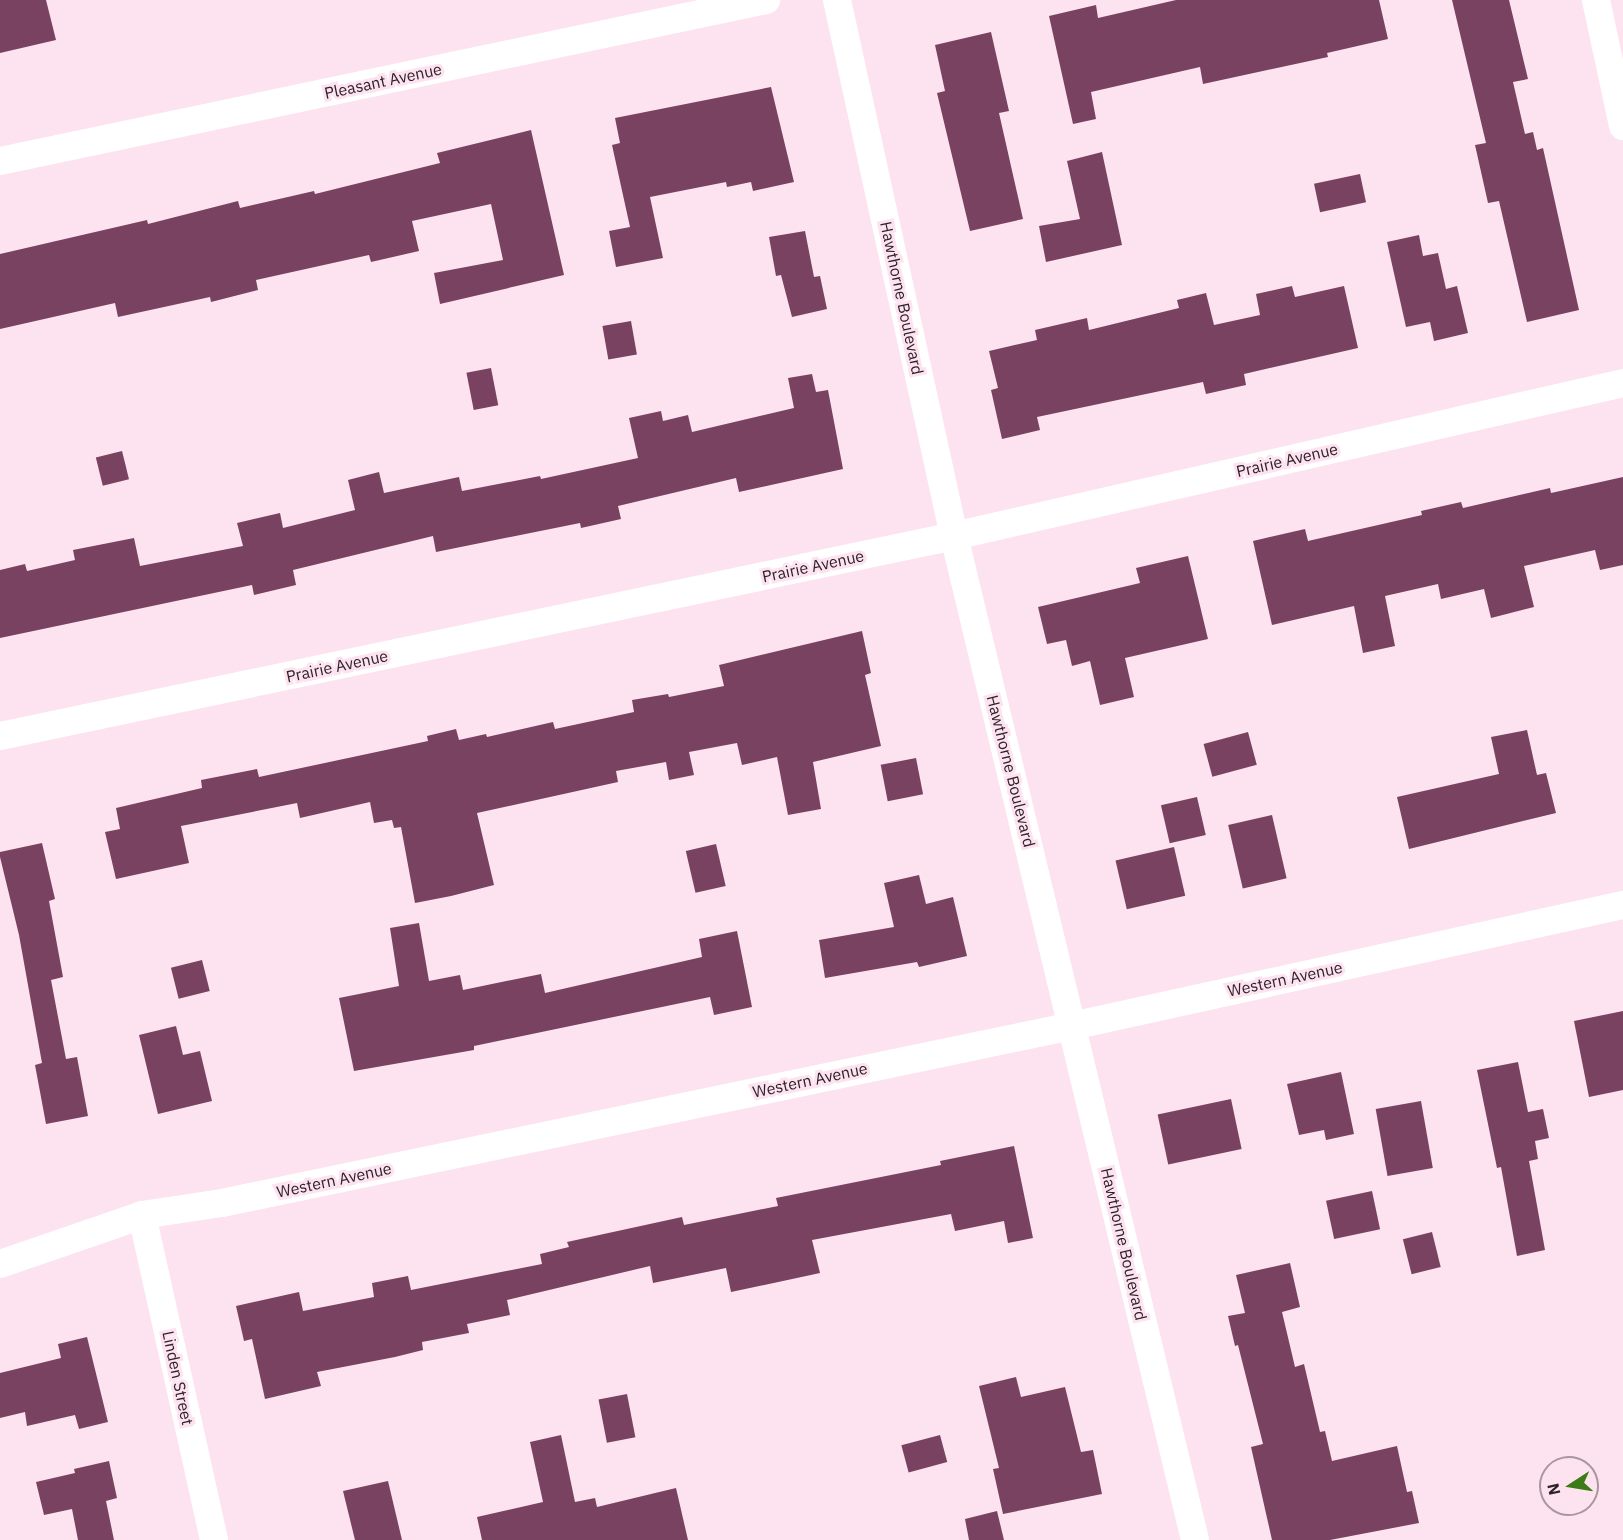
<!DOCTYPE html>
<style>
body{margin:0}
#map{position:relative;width:1623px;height:1540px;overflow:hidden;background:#fce3ef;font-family:"IBM Plex Sans",sans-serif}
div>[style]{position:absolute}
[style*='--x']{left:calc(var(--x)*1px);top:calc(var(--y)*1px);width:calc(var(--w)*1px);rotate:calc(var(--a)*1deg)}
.building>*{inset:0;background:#7a4261;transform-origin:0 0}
.street>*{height:28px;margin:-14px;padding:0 14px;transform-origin:14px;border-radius:14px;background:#fff}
span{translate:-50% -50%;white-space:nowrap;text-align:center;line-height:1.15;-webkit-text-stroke:6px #fce3ef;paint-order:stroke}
.street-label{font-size:16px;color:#2e2228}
.north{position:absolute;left:1539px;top:1456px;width:60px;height:60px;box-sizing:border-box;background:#fce3ef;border:2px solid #aa969f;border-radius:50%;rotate:258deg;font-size:16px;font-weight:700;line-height:24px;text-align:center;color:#2e2228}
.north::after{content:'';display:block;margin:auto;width:21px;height:27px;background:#3d7b18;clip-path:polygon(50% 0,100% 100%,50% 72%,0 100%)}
</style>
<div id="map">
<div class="building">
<i style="clip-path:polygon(0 0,46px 0,56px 40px,0 53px)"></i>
<i style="clip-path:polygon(1176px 0,1379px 0,1388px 39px,1327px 53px,1328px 57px,1203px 84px,1200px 67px,1091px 92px,1096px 119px,1073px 124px,1049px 16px,1096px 5px,1098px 18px)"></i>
<i style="clip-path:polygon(1452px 0,1509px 0,1528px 79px,1513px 82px,1525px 134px,1533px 132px,1537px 150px,1543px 148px,1579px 310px,1527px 322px,1499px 201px,1488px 203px,1475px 145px,1486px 143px)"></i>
<i style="clip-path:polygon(991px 32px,1009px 111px,999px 113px,1023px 219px,970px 231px,937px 93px,945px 91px,935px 45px)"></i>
<i style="clip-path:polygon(771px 87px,794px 182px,753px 191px,751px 182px,727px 187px,726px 182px,650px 197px,663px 258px,616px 267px,609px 231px,630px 227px,612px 145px,620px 143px,615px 118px)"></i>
<i style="clip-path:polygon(531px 130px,564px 275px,440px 304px,434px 273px,503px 260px,491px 204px,412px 221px,419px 251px,371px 262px,369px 255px,256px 280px,258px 290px,211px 302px,210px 297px,118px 317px,115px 303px,0 329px,0 254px,147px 220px,148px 224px,238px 201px,240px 208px,314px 191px,315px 194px,440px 163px,437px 153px)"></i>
<i style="clip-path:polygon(1102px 152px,1122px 245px,1046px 262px,1039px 226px,1080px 219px,1067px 161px)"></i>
<i style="left:1360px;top:174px;width:29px;height:47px;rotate:78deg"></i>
<i style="clip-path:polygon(805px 231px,814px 277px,820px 276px,827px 309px,792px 317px,781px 275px,776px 276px,769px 237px)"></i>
<i style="clip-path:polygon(1419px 235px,1423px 256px,1438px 253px,1446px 289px,1457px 286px,1468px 333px,1434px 341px,1430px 322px,1406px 327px,1387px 242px)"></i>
<i style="clip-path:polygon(1292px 286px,1295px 297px,1344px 286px,1358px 348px,1244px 374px,1246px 385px,1206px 394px,1203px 382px,1037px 417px,1040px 430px,1002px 439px,991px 390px,998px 388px,989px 351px,1037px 340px,1035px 330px,1087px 318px,1089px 330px,1179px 308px,1177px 300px,1206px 293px,1214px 325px,1260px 315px,1256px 294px)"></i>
<i style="left:631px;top:321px;width:34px;height:29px;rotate:80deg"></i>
<i style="left:491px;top:368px;width:38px;height:25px;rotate:79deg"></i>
<i style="clip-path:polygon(812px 374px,816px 392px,828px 390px,843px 469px,739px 492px,736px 478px,618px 506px,621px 519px,581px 528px,580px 523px,436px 552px,433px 536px,293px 570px,296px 585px,254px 595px,252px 585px,0 638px,0 570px,25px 564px,27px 571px,75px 560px,73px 550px,134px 538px,140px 566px,243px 546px,237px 523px,280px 513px,283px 528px,355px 510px,348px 480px,379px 472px,384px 493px,459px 477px,462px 491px,540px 476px,541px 479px,638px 458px,629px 418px,661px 411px,663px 421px,688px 415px,692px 432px,794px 408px,788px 378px)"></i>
<i style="left:122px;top:451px;width:29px;height:27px;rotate:76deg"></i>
<i style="clip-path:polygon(1623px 477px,1623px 565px,1600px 570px,1595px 550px,1524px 566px,1534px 607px,1491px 618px,1484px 589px,1441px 599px,1438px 584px,1385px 596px,1395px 646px,1363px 653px,1354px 606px,1272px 625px,1253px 541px,1305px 529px,1308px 541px,1422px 515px,1421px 511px,1461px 502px,1463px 508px,1550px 488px,1551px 493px)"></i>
<i style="clip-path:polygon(1188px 556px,1208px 639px,1125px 658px,1134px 697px,1100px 705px,1090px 661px,1072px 666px,1066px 640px,1047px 644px,1038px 607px,1140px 583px,1136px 568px)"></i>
<i style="clip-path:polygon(862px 631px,871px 673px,865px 675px,881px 746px,813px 762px,821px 809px,788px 815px,777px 757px,742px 765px,737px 743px,689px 752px,694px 775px,669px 780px,666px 762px,616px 771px,618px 782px,477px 813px,494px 885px,451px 896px,415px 903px,401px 827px,394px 828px,392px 820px,374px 823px,370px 802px,300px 818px,297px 803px,181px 826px,189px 863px,116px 879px,105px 832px,120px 829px,116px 808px,202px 788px,201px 780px,257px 769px,259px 777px,428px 741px,427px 736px,456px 729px,459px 740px,486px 734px,487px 737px,553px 722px,555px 729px,634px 712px,632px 700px,668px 694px,669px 697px,724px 686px,719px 665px)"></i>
<i style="clip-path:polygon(1527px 730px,1537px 775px,1546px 773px,1556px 813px,1409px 849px,1397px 797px,1499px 774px,1491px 737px)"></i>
<i style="left:1248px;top:732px;width:34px;height:46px;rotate:75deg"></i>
<i style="left:916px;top:758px;width:37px;height:36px;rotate:79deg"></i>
<i style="left:1197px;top:797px;width:39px;height:37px;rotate:77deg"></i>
<i style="left:1272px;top:815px;width:65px;height:45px;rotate:77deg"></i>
<i style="clip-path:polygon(42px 843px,55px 899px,49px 901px,63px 977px,51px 980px,66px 1059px,77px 1057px,88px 1116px,46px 1124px,35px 1065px,42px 1063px,19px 935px,0 857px,0 852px)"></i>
<i style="left:716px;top:844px;width:43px;height:31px;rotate:77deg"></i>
<i style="left:1174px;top:847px;width:50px;height:60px;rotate:77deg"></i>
<i style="clip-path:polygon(919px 875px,926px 904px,953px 897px,967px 956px,919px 967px,917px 962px,825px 978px,819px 940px,894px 927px,884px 883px)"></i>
<i style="clip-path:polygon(419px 923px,429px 981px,460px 975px,463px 990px,541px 974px,545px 993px,702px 957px,699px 939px,737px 931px,752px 1007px,714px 1015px,710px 997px,474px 1046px,474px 1050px,354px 1071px,339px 998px,399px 986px,390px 928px)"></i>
<i style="left:202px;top:960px;width:32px;height:32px;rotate:76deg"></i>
<i style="clip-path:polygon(1623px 1011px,1623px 1090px,1589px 1097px,1574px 1021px)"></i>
<i style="clip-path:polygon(176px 1026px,183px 1055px,200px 1051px,212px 1101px,158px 1114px,139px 1035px)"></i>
<i style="clip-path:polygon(1518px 1062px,1528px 1112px,1543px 1109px,1549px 1138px,1535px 1141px,1538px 1159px,1529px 1161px,1545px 1250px,1517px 1256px,1501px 1167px,1497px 1168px,1477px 1070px)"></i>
<i style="clip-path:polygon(1341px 1072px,1354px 1134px,1326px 1140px,1324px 1130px,1299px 1135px,1287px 1084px)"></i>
<i style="left:1231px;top:1099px;width:51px;height:75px;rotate:78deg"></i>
<i style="left:1421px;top:1101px;width:68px;height:46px;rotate:80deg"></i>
<i style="clip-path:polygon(1014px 1146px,1033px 1238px,1008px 1243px,1004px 1221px,955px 1231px,951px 1214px,812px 1240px,820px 1273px,731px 1292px,726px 1268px,653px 1283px,650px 1266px,507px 1300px,510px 1315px,467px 1324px,469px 1333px,422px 1342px,423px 1350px,395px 1357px,317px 1372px,321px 1386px,265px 1399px,252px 1339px,244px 1341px,236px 1306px,299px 1292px,303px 1311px,374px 1297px,372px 1283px,408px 1276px,411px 1290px,542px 1264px,540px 1254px,569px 1247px,567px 1242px,682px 1217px,684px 1225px,778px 1206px,776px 1198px,941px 1165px,940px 1161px)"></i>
<i style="left:1372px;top:1191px;width:39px;height:47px;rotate:78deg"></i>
<i style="left:1432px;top:1232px;width:36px;height:30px;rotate:76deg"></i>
<i style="clip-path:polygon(1290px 1263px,1300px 1307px,1282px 1312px,1295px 1367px,1304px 1364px,1320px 1432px,1325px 1431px,1332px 1461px,1397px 1446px,1407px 1492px,1412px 1491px,1419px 1523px,1330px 1540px,1272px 1540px,1251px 1447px,1263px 1444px,1238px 1345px,1235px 1346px,1228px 1316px,1245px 1313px,1236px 1275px)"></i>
<i style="clip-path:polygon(87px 1337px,108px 1422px,79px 1429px,75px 1415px,27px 1426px,25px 1412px,0 1418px,0 1373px,61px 1358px,58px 1344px)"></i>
<i style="clip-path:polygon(1016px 1377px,1021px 1397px,1065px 1387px,1081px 1452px,1093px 1450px,1102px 1494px,1003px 1514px,993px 1469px,999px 1468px,979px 1386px)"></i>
<i style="left:627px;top:1394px;width:44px;height:29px;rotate:79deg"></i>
<i style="clip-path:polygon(561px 1435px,575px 1502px,595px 1498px,597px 1507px,676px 1488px,688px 1540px,482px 1540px,477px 1517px,543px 1502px,530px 1442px)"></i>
<i style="left:940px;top:1435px;width:28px;height:40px;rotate:75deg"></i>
<i style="clip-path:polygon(109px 1461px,117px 1498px,106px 1501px,114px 1540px,78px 1540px,72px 1509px,44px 1515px,36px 1482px,75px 1473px,74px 1469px)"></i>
<i style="clip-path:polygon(388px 1481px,402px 1540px,355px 1540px,343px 1491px)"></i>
<i style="clip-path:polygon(997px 1511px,1004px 1540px,969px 1540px,965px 1519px)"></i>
</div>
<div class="street">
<i style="--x:837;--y:0;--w:549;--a:77.69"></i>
<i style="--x:954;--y:536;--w:1033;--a:76.5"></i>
<i style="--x:1596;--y:0;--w:129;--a:77.9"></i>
<i style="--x:0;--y:161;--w:783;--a:-11.87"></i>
<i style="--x:0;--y:736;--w:975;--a:-11.84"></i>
<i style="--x:954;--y:536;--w:686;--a:-12.88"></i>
<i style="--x:142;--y:1215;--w:333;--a:77.5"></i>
<i style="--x:0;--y:1264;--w:150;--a:-19"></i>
<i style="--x:142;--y:1215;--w:81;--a:-8.5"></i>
<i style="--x:222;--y:1203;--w:868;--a:-11.76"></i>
<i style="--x:1072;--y:1026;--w:564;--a:-12.39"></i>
</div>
<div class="street-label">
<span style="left:383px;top:81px;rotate:-12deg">Pleasant Avenue</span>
<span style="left:902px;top:298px;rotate:78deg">Hawthorne Boulevard</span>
<span style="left:1287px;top:460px;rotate:-13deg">Prairie Avenue</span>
<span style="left:813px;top:566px;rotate:-12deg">Prairie Avenue</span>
<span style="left:337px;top:666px;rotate:-12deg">Prairie Avenue</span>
<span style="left:1011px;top:771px;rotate:76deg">Hawthorne Boulevard</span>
<span style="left:1285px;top:979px;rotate:-12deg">Western Avenue</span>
<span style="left:810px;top:1080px;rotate:-12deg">Western Avenue</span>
<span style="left:334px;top:1180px;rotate:-12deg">Western Avenue</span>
<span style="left:1124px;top:1244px;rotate:77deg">Hawthorne Boulevard</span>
<span style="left:178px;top:1378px;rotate:78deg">Linden Street</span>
</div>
<div class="north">N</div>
</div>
